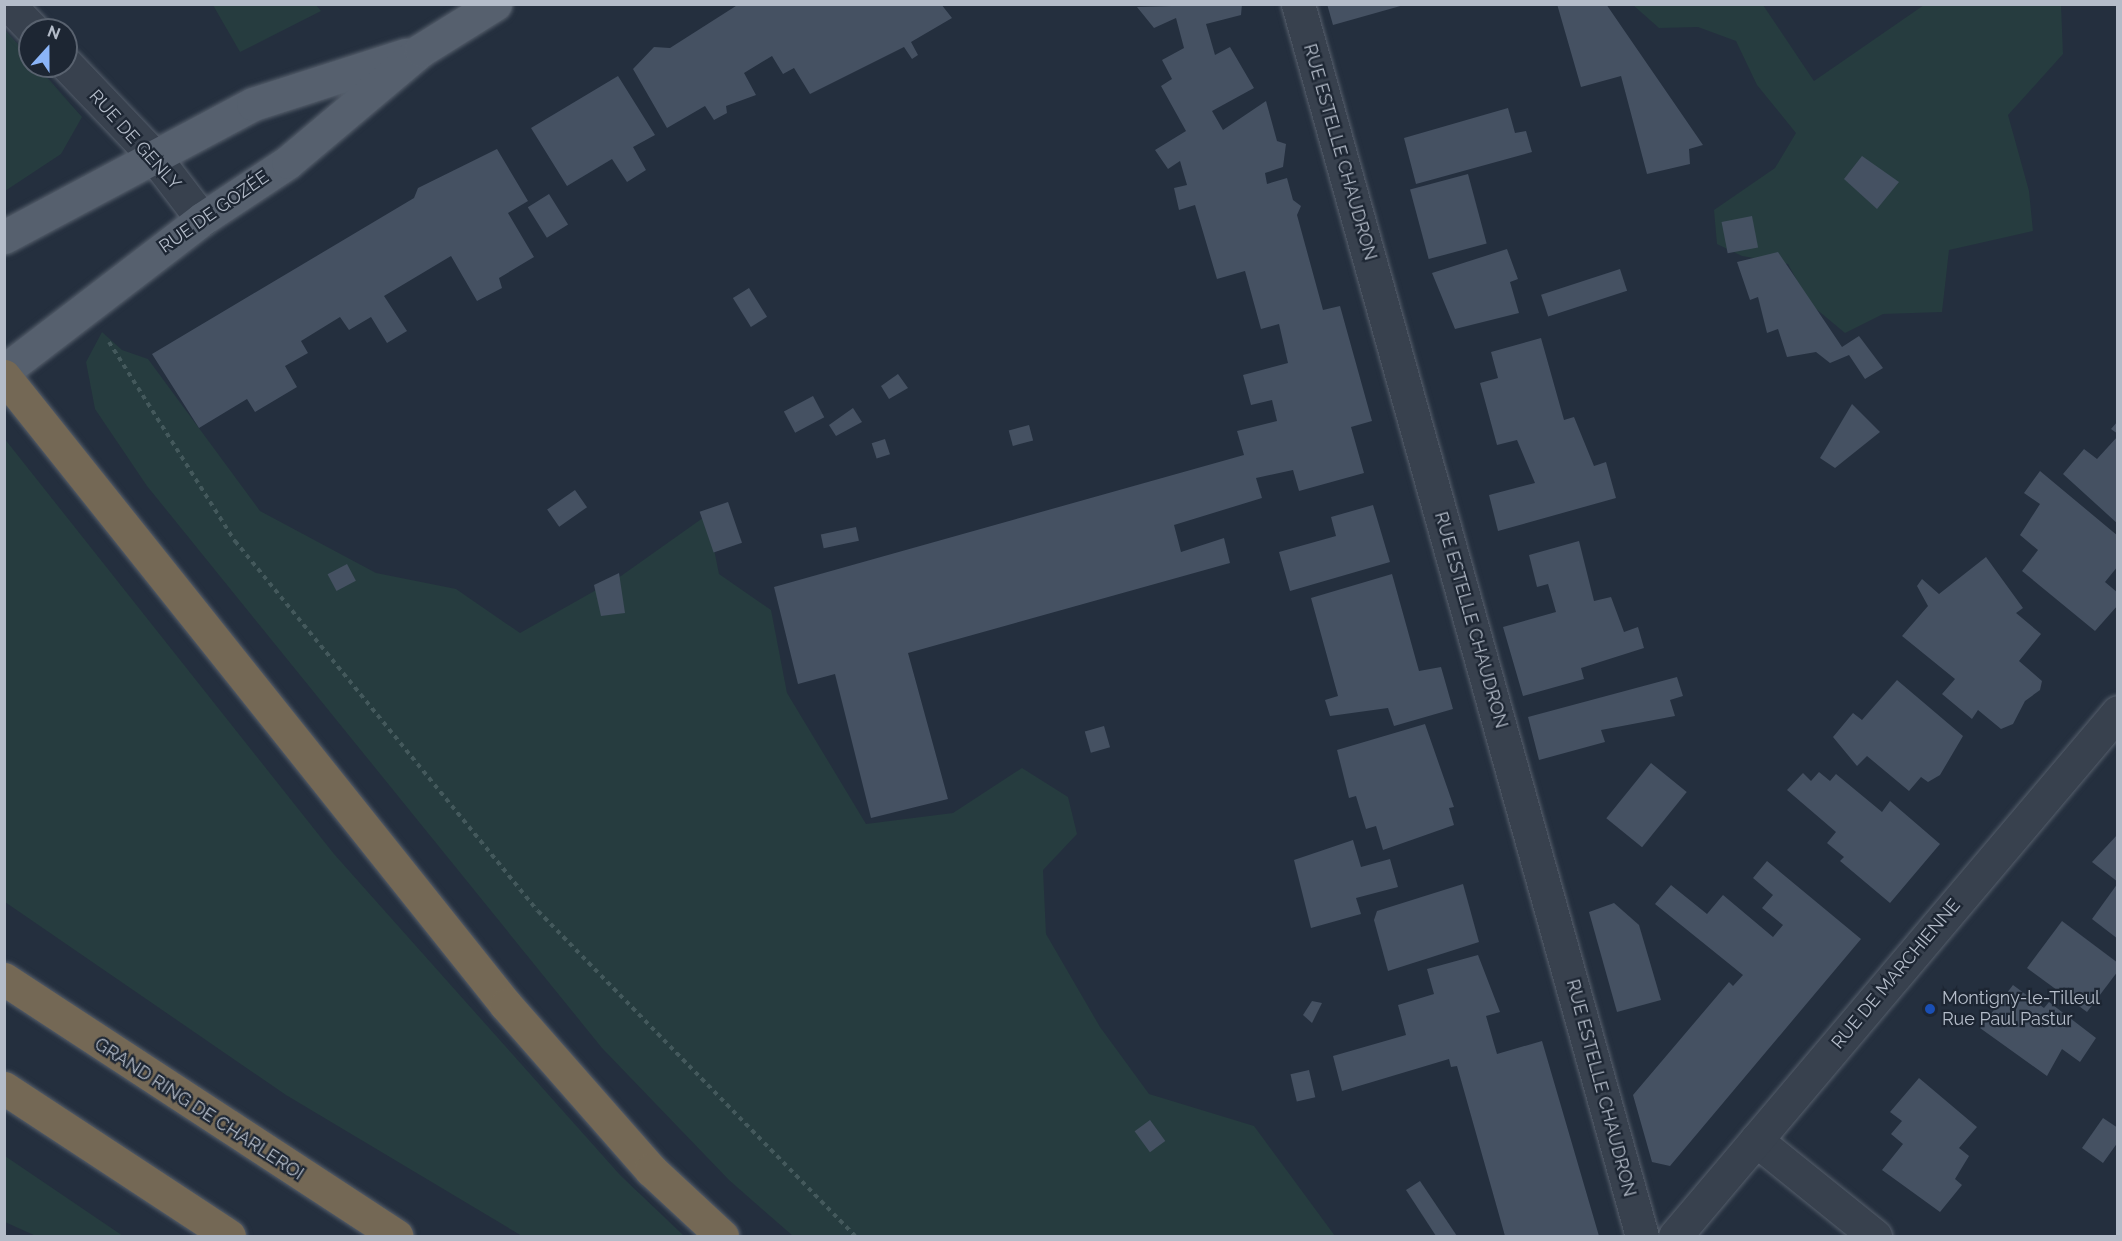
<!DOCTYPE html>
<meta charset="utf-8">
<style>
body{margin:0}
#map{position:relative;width:2122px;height:1241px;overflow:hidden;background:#242f3e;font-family:Raleway,sans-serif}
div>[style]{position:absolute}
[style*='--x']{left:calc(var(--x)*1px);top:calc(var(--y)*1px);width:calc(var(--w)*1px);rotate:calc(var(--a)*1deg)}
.green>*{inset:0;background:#263c3f}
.building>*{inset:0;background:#455162;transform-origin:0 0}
.path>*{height:4px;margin-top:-2px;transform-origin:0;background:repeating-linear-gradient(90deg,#44595c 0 4.5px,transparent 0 9px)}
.roads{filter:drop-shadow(0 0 2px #565f6c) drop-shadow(0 0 2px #565f6c)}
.minor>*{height:33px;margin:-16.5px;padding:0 16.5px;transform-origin:16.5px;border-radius:16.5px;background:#38414e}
.major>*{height:33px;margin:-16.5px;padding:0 16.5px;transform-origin:16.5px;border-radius:16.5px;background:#56606e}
.highway>*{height:33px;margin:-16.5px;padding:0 16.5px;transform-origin:16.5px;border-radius:16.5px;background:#746855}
.dots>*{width:16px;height:16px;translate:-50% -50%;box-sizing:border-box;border:3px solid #1d2633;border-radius:50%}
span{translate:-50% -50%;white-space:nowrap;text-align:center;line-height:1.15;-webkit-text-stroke:4.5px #1d2633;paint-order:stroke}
.street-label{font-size:18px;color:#b4bcc9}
.poi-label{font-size:18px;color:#b4bcc9}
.left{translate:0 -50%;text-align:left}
.frame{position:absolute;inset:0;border:6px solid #b4bcc9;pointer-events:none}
.north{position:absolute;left:18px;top:18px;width:60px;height:60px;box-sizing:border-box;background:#1d2633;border:2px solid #59626f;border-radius:50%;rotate:21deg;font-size:16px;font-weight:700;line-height:24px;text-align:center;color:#b4bcc9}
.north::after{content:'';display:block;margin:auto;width:21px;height:27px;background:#8ab4f8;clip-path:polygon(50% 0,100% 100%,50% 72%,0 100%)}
</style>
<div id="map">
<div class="green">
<i style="clip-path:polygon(213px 5px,316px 5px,321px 11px,240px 52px)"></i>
<i style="clip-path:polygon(1633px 5px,1763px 5px,1814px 81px,1924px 5px,2061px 5px,2063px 54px,2008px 115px,2029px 191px,2033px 231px,1949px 250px,1942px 312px,1883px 314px,1845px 333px,1809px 303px,1788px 264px,1742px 256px,1717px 244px,1714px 210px,1775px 168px,1796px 133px,1757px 85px,1736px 41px,1698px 27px,1659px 28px)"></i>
<i style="clip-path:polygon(5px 30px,30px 58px,30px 66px,37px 66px,82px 117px,61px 154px,5px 191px)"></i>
<i style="clip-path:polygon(102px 332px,122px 350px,148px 359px,260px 511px,376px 573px,456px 589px,520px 633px,621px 576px,707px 515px,719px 574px,771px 610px,787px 693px,866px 824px,953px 813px,1022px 768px,1068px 797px,1077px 834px,1043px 870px,1046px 934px,1100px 1027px,1149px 1094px,1254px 1126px,1335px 1236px,793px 1236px,729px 1180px,602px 1048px,147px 486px,95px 409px,86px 362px)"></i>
<i style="clip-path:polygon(4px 438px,334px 854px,620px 1175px,684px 1236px,522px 1236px,286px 1095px,5px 902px)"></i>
<i style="clip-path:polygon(5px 1156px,123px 1236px,36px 1236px,5px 1222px)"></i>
</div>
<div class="building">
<i style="clip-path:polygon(739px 4px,941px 4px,952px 18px,911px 42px,918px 55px,912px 59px,904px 47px,810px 94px,794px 68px,783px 74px,772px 56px,744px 73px,756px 95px,726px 106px,727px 113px,714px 120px,705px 106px,667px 128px,633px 69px,654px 47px,670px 48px)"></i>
<i style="clip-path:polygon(1242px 4px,1241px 15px,1206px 24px,1215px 55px,1230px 47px,1254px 88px,1212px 111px,1223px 130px,1266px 101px,1277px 141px,1286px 144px,1283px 167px,1265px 173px,1267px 184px,1287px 178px,1293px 200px,1301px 206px,1297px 215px,1323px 310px,1340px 306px,1372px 421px,1351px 427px,1364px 473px,1299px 491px,1293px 470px,1256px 478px,1262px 498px,1174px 525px,1181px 552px,1224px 538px,1230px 563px,908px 653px,948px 799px,871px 818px,835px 674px,798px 684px,774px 587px,1244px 455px,1237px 431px,1277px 421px,1272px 400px,1251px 405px,1243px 375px,1288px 363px,1279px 324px,1261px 329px,1245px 271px,1217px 279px,1195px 205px,1179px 210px,1174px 188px,1187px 185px,1180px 161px,1168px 169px,1155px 150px,1186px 131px,1161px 86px,1172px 79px,1162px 60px,1184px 48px,1176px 18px,1154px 28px,1137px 7px)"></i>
<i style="clip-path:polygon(1327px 4px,1404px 4px,1404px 5px,1333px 25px)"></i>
<i style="clip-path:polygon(1557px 4px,1606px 4px,1703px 145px,1689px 149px,1690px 164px,1647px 174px,1621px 76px,1581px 87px)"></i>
<i style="clip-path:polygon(618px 76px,655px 135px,633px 147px,646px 170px,627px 182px,612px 159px,567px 186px,531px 128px)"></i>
<i style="clip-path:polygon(1508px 108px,1515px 133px,1526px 131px,1532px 152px,1416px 184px,1404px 138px)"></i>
<i style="clip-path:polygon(497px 149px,528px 201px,508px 213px,534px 257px,499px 278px,502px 288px,477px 301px,451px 256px,384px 296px,407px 331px,387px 343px,371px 317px,349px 330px,340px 317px,301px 341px,308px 353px,285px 366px,297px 387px,255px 412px,247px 399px,199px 428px,152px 354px,414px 198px,418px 188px)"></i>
<i style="clip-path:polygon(1862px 156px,1899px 182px,1877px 209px,1844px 179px)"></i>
<i style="left:1468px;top:174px;width:72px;height:60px;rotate:75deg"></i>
<i style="left:549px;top:194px;width:36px;height:25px;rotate:58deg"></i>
<i style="left:1752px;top:216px;width:32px;height:31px;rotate:79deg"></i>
<i style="clip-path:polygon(1507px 249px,1518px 279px,1510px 282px,1519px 313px,1455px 329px,1432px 273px)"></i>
<i style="clip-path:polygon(1778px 252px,1842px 347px,1859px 336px,1883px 368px,1865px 379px,1849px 355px,1830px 363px,1816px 352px,1787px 357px,1778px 329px,1767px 333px,1758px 297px,1750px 300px,1737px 262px)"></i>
<i style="left:1620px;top:269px;width:23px;height:83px;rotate:72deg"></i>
<i style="left:749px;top:288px;width:34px;height:19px;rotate:58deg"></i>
<i style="clip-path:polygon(1541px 338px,1564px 420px,1574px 417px,1594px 466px,1606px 462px,1616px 498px,1498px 531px,1489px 495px,1535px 483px,1517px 440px,1497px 445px,1480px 383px,1498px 378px,1491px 352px)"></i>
<i style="clip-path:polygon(898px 374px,908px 388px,889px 399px,881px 386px)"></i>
<i style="left:813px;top:396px;width:24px;height:33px;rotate:62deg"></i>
<i style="clip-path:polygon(1852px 404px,1880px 432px,1835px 468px,1820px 458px)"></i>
<i style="clip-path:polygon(853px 408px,862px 422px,836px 436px,829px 425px)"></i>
<i style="clip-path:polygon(2118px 421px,2118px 434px,2111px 429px)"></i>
<i style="left:1029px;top:425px;width:16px;height:21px;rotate:75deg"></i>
<i style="clip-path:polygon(2118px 436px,2118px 524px,2063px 474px,2084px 449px,2097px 459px)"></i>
<i style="left:885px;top:439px;width:16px;height:14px;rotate:72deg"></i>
<i style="clip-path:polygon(2040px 471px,2118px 536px,2118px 566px,2105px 582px,2118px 593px,2118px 605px,2095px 631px,2022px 571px,2038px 550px,2020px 535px,2040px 504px,2024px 493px)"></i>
<i style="left:575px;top:490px;width:21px;height:34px;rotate:55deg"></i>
<i style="left:728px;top:502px;width:43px;height:30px;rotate:71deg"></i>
<i style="clip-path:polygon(1373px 505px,1390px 562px,1290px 591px,1279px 552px,1336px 536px,1331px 517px)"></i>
<i style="left:856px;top:527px;width:14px;height:36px;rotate:78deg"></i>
<i style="clip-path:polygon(1579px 541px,1594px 601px,1611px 597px,1624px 632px,1638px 627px,1644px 648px,1581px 668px,1584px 679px,1523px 696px,1503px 627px,1556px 612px,1548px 584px,1537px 587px,1529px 555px)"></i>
<i style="clip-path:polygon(1986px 557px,2023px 608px,2016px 613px,2041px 634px,2019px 661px,2042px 681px,2040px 690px,2025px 701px,2013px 724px,2001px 729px,1978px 710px,1972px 719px,1942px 694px,1955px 679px,1902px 636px,1928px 606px,1917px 586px,1922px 579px,1939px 594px)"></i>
<i style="left:347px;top:564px;width:19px;height:22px;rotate:62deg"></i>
<i style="clip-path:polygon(619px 573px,625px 613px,601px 616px,594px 585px)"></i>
<i style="clip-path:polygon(1392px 574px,1419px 671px,1441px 667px,1453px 709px,1394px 726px,1388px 708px,1330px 716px,1325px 700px,1338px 696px,1311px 598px)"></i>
<i style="clip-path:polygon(1677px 677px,1683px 696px,1670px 700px,1675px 716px,1601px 730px,1605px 742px,1539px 760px,1528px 717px)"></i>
<i style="clip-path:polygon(1897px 680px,1963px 736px,1940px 775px,1928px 782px,1921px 777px,1909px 791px,1867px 756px,1857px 766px,1833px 737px,1853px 713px,1862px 720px)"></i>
<i style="clip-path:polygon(1425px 724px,1454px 807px,1449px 808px,1454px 825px,1383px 850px,1376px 826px,1366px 829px,1356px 796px,1349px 798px,1337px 750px)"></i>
<i style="left:1104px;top:726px;width:22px;height:20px;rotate:74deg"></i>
<i style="left:1651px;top:763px;width:46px;height:71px;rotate:39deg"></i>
<i style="clip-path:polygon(1819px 772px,1830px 781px,1836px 774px,1882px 812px,1890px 801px,1940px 844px,1890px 903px,1840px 861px,1844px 857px,1827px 843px,1836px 832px,1787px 790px,1803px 773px,1811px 781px)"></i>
<i style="clip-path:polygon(2118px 834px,2118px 882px,2092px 862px)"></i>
<i style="clip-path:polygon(1353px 840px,1361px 867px,1390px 859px,1398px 887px,1356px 898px,1361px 914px,1311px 928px,1294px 860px)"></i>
<i style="clip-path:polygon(1767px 861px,1861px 939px,1670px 1166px,1652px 1162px,1633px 1095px,1729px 982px,1733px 986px,1743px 975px,1655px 904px,1671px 885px,1707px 914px,1723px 895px,1773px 937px,1783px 925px,1762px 908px,1773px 895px,1753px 878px)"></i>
<i style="clip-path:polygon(2118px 883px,2118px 939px,2092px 919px)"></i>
<i style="clip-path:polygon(1463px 884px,1479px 942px,1388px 971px,1374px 920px,1377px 911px)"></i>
<i style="clip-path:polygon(1614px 903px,1639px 925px,1661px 1000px,1617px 1012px,1589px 912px)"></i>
<i style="clip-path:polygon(2062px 921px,2118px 963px,2118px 971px,2087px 1012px,2027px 968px)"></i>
<i style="clip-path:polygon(1478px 955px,1500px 1012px,1486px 1016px,1497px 1054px,1542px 1041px,1599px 1236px,1505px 1236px,1457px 1066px,1451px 1067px,1449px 1059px,1342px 1091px,1333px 1056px,1406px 1035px,1398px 1005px,1434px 994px,1427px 969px)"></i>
<i style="clip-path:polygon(2013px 985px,2044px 1008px,2049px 1002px,2096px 1038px,2080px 1062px,2062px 1049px,2047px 1076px,1980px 1028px)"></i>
<i style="clip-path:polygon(1312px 1001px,1322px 1003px,1312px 1023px,1303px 1015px)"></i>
<i style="left:1309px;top:1070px;width:28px;height:19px;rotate:77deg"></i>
<i style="clip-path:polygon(1919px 1078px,1977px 1127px,1959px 1148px,1969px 1156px,1955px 1179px,1962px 1185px,1940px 1212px,1882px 1170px,1903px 1144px,1891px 1134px,1902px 1121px,1890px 1112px)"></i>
<i style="clip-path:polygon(2103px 1118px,2118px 1128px,2118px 1142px,2103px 1163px,2082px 1148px)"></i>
<i style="left:1150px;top:1120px;width:26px;height:19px;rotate:54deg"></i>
<i style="clip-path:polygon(1420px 1181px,1457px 1236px,1436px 1236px,1406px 1190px)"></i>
</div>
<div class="path">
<i style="--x:109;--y:342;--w:236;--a:57.7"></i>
<i style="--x:235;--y:541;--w:478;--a:50.7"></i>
<i style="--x:538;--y:911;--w:454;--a:45.7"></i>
</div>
<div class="roads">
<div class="minor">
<i style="--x:8;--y:4;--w:36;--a:46"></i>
<i style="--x:1298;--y:4;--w:1279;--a:74.4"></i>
<i style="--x:66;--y:64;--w:126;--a:46.3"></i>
<i style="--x:153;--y:155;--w:81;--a:52.6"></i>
<i style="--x:1756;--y:1140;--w:153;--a:38.9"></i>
<i style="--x:1675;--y:1236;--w:686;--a:-49.79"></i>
</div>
<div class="major">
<i style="--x:4;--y:237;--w:282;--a:-28.1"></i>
<i style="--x:253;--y:104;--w:161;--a:-17.8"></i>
<i style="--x:4;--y:371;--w:250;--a:-37.5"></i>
<i style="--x:202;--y:219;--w:103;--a:-33.5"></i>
<i style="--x:288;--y:162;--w:174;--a:-40.1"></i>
<i style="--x:421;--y:50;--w:87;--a:-31.9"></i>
</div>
<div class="highway">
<i style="--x:4;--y:376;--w:805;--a:51.41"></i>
<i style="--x:506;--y:1005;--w:220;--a:48.7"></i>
<i style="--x:651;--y:1170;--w:97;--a:42.9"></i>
<i style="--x:4;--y:979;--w:469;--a:33.2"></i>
<i style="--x:4;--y:1088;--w:269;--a:33.3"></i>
</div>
</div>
<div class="dots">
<i style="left:1930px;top:1009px;background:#1a4fb4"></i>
</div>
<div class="street-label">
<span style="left:135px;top:140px;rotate:48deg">RUE DE GENLY</span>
<span style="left:1340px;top:152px;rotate:74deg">RUE ESTELLE CHAUDRON</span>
<span style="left:214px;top:212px;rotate:-35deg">RUE DE GOZÉE</span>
<span style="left:1471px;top:620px;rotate:74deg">RUE ESTELLE CHAUDRON</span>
<span style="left:1896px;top:974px;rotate:-50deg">RUE DE MARCHIENNE</span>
<span style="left:1601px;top:1088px;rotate:75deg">RUE ESTELLE CHAUDRON</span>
<span style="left:199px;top:1109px;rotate:33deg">GRAND RING DE CHARLEROI</span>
</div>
<div class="poi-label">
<span class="left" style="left:1942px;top:1009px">Montigny-le-Tilleul<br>Rue Paul Pastur</span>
</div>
<div class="frame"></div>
<div class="north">N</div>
</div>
